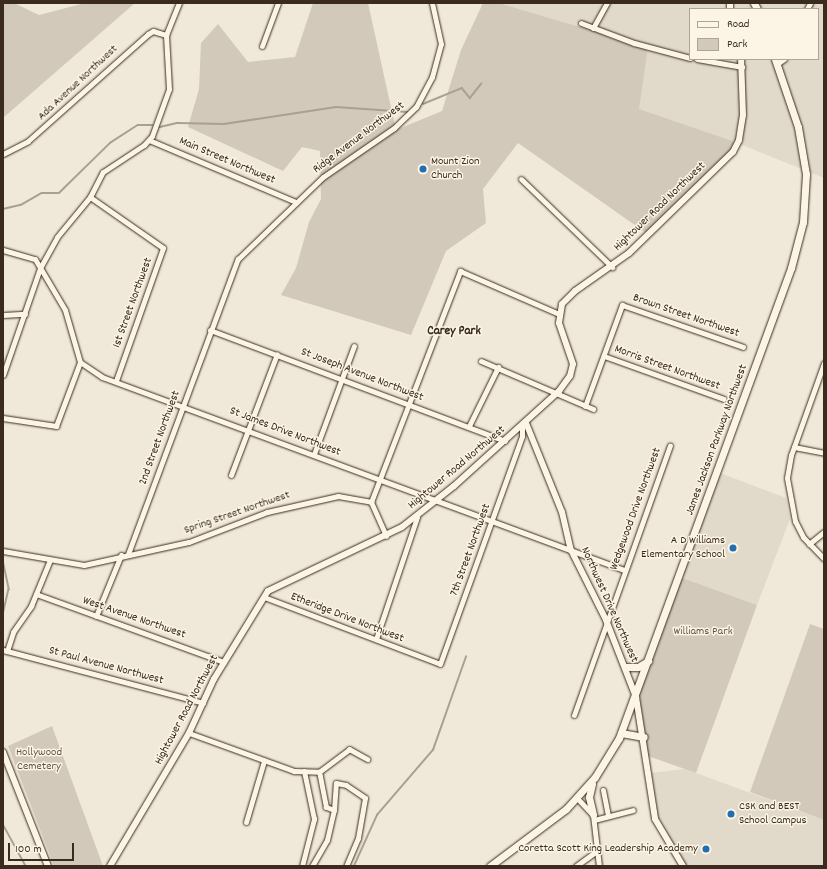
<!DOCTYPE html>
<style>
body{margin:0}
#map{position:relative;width:827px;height:869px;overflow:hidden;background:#f0e9d9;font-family:Dekko,sans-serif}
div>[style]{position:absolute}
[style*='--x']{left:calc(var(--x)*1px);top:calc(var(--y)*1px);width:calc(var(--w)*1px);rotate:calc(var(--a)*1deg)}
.built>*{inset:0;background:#e1d9c9}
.green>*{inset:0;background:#d2c9ba}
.stream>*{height:1.5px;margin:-0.75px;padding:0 0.75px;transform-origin:0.75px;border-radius:0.75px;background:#aaa091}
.roads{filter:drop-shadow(0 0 1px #3b2a1e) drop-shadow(0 0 1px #3b2a1e)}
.minor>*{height:5px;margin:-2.5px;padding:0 2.5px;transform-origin:2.5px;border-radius:2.5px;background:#fcf5e5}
.tertiary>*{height:6px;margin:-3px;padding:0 3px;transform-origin:3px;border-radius:3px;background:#fcf5e5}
.secondary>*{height:7px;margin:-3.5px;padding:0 3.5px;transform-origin:3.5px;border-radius:3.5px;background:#fcf5e5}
.dots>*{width:11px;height:11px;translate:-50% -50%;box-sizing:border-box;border:2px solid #fcf5e5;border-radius:50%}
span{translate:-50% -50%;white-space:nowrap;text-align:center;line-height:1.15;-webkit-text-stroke:3px #fcf5e5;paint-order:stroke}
.street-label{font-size:12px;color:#3b2a1e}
.poi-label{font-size:12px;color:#3b2a1e}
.left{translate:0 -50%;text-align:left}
.right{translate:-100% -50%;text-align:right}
.park-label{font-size:12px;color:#615245}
.neighbourhood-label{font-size:13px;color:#3b2a1e;font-weight:700}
.frame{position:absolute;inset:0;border:4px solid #3b2a1e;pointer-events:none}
.legend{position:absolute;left:689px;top:8px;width:130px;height:52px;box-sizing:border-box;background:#fcf5e5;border:1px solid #afa495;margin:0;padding:5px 7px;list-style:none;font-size:12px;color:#3b2a1e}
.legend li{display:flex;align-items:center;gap:8px;height:20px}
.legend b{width:20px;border:1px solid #afa495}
.scale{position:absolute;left:8px;top:843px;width:66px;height:18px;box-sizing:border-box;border:2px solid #3b2a1e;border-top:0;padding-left:5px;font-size:12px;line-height:14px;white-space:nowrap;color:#3b2a1e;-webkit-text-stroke:3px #fcf5e5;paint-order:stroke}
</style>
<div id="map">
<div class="built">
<i style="clip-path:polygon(evenodd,499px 3px,824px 3px,824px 178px,737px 143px,638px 109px,648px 47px,499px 3px,690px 9px,818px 9px,818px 59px,690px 59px,690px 9px)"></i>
<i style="clip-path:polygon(715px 471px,786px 498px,790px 519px,757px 605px,677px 576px)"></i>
<i style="clip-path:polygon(685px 769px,824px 820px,824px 866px,683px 866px,655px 819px,650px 773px)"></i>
</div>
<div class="green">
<i style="clip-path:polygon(3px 3px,14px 3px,39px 15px,85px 3px,135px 3px,3px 118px)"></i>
<i style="clip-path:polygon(313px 3px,368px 3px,396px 130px,442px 111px,461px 50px,483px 3px,499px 3px,648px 47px,639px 109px,738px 143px,649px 235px,518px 143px,483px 189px,486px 223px,446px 251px,411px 335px,281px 295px,296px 268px,309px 222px,321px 199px,320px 151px,302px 147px,283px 171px,188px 127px,199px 89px,201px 43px,218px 24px,248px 62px,295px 57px)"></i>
<i style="clip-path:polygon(677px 576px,757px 605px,696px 773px,648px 756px,636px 697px)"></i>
<i style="clip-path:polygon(810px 624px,824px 629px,824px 820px,750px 792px)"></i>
<i style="clip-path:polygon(52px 726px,103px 866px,54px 866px,8px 746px)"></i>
</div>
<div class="stream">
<i style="--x:423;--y:104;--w:42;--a:-22.3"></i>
<i style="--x:462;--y:88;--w:13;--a:51"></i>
<i style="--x:470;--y:98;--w:18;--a:-52"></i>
<i style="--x:160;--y:127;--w:18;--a:-13"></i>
<i style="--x:178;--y:123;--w:46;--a:1.2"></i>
<i style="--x:224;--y:124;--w:113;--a:-8.6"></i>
<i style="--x:336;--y:107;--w:72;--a:4"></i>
<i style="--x:3;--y:209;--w:18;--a:-13"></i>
<i style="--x:21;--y:205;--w:24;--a:-30"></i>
<i style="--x:42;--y:193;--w:17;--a:0"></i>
<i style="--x:59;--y:193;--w:71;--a:-44.4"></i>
<i style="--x:110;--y:143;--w:33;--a:-33"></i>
<i style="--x:138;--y:125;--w:14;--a:0"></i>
<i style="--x:3;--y:560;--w:30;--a:78"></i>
<i style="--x:9;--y:589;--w:27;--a:103"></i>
<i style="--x:3;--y:812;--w:12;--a:90"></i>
<i style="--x:3;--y:824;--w:48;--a:61.3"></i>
<i style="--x:354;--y:866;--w:56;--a:-65.7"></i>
<i style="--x:377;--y:815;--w:86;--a:-49.3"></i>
<i style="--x:433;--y:750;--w:99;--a:-70.5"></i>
</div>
<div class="roads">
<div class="minor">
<i style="--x:807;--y:9;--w:7;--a:-63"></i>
<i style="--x:581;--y:23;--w:57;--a:20.7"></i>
<i style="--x:634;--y:43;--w:58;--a:15"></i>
<i style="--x:593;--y:28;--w:29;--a:-61"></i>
<i style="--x:166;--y:35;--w:35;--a:-68"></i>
<i style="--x:262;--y:46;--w:46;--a:-69.6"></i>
<i style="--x:697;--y:59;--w:46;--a:10.1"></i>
<i style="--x:777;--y:64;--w:9;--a:-36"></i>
<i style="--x:149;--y:140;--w:160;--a:22.9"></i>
<i style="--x:3;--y:154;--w:28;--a:-27"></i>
<i style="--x:28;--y:141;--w:161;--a:-41.7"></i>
<i style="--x:148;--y:34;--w:6;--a:-31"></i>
<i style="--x:153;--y:31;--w:14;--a:17"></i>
<i style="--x:521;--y:179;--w:127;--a:44"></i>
<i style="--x:90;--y:197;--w:89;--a:34.9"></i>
<i style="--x:163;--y:248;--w:141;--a:109.5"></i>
<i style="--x:3;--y:250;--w:33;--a:16"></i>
<i style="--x:35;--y:259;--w:59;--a:59.5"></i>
<i style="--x:65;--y:310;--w:54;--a:73.9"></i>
<i style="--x:80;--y:362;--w:27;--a:34"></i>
<i style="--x:102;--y:377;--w:557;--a:20.29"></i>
<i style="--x:3;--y:315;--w:22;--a:-3"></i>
<i style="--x:210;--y:330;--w:315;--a:20.6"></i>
<i style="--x:604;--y:356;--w:127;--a:19.7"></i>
<i style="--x:481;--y:361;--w:122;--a:23.2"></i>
<i style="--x:824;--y:363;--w:98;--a:109.7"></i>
<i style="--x:791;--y:455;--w:23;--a:100"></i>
<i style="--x:787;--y:478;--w:44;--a:79.5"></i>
<i style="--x:795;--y:521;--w:18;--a:63"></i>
<i style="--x:803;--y:537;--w:30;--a:46"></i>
<i style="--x:3;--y:375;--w:113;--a:-70.9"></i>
<i style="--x:40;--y:268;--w:35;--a:-61"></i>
<i style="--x:57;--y:237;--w:52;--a:-50.5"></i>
<i style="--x:90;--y:197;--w:28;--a:-63"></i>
<i style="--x:103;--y:172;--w:49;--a:-33.4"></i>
<i style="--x:144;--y:145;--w:12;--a:-48"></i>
<i style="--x:152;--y:136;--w:50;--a:-70.1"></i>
<i style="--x:169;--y:89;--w:54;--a:-93.2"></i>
<i style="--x:585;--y:406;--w:108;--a:-69.9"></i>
<i style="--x:622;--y:305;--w:128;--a:19.1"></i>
<i style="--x:3;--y:418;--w:54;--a:8.6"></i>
<i style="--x:56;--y:426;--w:68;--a:-69.4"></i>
<i style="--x:469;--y:426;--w:66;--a:-63.8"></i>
<i style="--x:794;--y:447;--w:31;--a:11"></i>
<i style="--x:314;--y:454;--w:115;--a:-69.7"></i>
<i style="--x:231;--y:475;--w:129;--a:-69.2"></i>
<i style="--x:371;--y:502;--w:248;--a:-68.9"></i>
<i style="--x:460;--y:271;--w:108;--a:23.5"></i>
<i style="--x:809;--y:544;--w:19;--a:-39"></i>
<i style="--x:3;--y:551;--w:82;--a:9.8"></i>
<i style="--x:84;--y:565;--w:107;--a:-12.4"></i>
<i style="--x:189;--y:542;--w:84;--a:-21"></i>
<i style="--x:267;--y:512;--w:73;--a:-12.7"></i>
<i style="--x:338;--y:496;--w:34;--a:10"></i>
<i style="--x:371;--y:502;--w:37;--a:66"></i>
<i style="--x:128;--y:554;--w:315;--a:-69.6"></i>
<i style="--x:238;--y:259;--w:118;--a:-44"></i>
<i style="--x:323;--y:177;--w:86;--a:-34.6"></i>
<i style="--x:394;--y:128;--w:30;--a:-44"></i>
<i style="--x:416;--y:107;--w:34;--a:-62"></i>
<i style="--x:432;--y:77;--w:34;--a:-75"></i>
<i style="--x:441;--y:44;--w:42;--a:-102.4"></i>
<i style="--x:36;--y:594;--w:200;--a:19.9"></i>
<i style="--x:264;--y:597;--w:188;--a:20.8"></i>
<i style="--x:440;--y:664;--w:242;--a:-70.2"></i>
<i style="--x:522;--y:436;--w:9;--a:-90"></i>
<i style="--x:96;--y:616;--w:66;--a:-67.7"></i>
<i style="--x:376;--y:639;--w:129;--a:-71.4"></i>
<i style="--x:3;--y:650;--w:207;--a:14.8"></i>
<i style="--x:7;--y:651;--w:20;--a:-72"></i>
<i style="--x:13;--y:632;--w:32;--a:-55"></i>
<i style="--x:31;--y:606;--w:50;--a:-67.6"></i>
<i style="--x:574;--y:715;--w:286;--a:-70.4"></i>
<i style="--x:189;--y:733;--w:112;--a:19.9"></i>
<i style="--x:294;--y:771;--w:25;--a:2"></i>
<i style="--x:319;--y:772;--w:38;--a:-37"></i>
<i style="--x:349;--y:749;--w:21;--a:29"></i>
<i style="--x:603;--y:790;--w:26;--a:79"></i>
<i style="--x:577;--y:798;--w:23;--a:47"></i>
<i style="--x:593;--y:815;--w:51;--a:83.3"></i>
<i style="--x:334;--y:810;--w:27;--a:-86"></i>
<i style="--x:336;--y:783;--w:10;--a:11"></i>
<i style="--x:346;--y:785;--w:23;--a:34"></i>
<i style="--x:365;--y:798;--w:41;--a:99.9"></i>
<i style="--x:358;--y:838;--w:30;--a:113"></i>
<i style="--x:594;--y:820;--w:40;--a:-14.4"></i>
<i style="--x:246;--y:822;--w:64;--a:-73.6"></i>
<i style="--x:302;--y:866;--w:49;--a:-75.7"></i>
<i style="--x:314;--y:819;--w:49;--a:-101.8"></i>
<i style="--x:312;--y:866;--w:30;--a:-60"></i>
<i style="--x:327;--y:840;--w:31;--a:-77"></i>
<i style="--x:334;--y:810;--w:9;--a:-159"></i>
<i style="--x:326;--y:807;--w:36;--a:-101"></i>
<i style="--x:576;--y:866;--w:24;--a:-36"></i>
</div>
<div class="tertiary">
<i style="--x:730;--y:9;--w:6;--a:-90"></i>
<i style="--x:526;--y:423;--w:96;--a:68"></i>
<i style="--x:562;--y:512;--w:39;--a:77"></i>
<i style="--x:571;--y:550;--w:78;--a:63.4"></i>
<i style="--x:606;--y:620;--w:83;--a:68.7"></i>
<i style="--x:636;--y:697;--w:123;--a:81.1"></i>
<i style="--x:655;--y:819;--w:55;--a:59.2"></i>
<i style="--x:3;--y:752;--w:123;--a:68.5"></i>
<i style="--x:110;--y:866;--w:155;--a:-59.3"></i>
<i style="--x:189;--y:733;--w:60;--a:-65.2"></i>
<i style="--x:214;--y:679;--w:103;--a:-58.5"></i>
<i style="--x:268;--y:591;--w:148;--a:-25.5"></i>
<i style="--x:402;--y:527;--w:66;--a:-38.3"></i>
<i style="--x:454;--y:486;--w:142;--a:-42.1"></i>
<i style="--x:559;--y:391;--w:19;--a:-54"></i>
<i style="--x:570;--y:376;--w:12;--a:-76"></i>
<i style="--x:573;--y:364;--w:43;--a:-108.9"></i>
<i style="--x:559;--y:323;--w:19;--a:-81"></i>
<i style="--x:562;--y:304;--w:18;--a:-45"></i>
<i style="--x:575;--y:291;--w:66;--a:-35.1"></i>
<i style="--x:629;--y:253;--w:145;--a:-44.2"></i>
<i style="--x:733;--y:152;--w:13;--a:-63"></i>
<i style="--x:739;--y:140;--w:25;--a:-81"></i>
<i style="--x:743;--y:115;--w:56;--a:-92"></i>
</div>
<div class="secondary">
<i style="--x:754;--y:3;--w:7;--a:63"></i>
<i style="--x:625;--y:667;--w:13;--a:0"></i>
<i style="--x:638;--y:667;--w:12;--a:-31"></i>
<i style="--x:621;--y:733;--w:23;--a:10"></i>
<i style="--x:592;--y:784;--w:13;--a:103"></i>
<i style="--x:589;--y:797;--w:18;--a:77"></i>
<i style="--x:490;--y:866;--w:95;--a:-36.9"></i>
<i style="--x:566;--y:809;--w:43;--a:-47.8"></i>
<i style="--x:595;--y:777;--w:46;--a:-58.4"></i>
<i style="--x:619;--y:738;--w:500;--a:-69.9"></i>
<i style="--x:791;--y:268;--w:48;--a:-75.4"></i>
<i style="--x:803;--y:222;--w:48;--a:-86.4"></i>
<i style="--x:806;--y:174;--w:48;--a:-99.7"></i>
<i style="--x:798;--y:127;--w:72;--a:-108.7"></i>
</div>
</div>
<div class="dots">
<i style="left:423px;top:169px;background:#1f6fb2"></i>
<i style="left:733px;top:548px;background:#1f6fb2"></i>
<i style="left:731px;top:814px;background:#1f6fb2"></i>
<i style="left:706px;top:849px;background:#1f6fb2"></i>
</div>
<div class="street-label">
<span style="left:78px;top:83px;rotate:-43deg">Ada Avenue Northwest</span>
<span style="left:359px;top:138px;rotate:-37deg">Ridge Avenue Northwest</span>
<span style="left:227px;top:161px;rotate:23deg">Main Street Northwest</span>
<span style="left:660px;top:207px;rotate:-44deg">Hightower Road Northwest</span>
<span style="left:133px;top:303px;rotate:-70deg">1st Street Northwest</span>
<span style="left:686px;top:316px;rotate:19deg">Brown Street Northwest</span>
<span style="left:667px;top:368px;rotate:20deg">Morris Street Northwest</span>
<span style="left:362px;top:375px;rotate:21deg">St Joseph Avenue Northwest</span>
<span style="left:285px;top:432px;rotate:21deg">St James Drive Northwest</span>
<span style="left:160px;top:438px;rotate:-70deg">2nd Street Northwest</span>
<span style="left:717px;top:440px;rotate:-70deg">James Jackson Parkway Northwest</span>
<span style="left:457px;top:468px;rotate:-40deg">Hightower Road Northwest</span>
<span style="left:636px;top:509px;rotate:-70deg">Wedgewood Drive Northwest</span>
<span style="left:237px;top:513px;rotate:-19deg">Spring Street Northwest</span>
<span style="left:471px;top:550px;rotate:-70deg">7th Street Northwest</span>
<span style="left:609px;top:605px;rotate:66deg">Northwest Drive Northwest</span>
<span style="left:134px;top:618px;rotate:19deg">West Avenue Northwest</span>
<span style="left:347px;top:618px;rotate:21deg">Etheridge Drive Northwest</span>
<span style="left:106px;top:666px;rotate:15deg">St Paul Avenue Northwest</span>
<span style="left:187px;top:710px;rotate:-62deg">Hightower Road Northwest</span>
</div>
<div class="poi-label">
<span class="left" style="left:431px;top:169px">Mount Zion<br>Church</span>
<span class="right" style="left:725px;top:548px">A D Williams<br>Elementary School</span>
<span class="left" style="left:739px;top:814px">CSK and BEST<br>School Campus</span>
<span class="right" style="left:698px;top:849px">Coretta Scott King Leadership Academy</span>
</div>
<div class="park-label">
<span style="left:703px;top:632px">Williams Park</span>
<span style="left:39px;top:760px">Hollywood<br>Cemetery</span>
</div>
<div class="neighbourhood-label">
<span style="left:454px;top:332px">Carey Park</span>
</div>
<div class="frame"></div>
<ul class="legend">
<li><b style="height:5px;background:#fcf5e5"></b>Road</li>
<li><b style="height:11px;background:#d2c9ba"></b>Park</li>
</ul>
<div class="scale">100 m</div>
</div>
